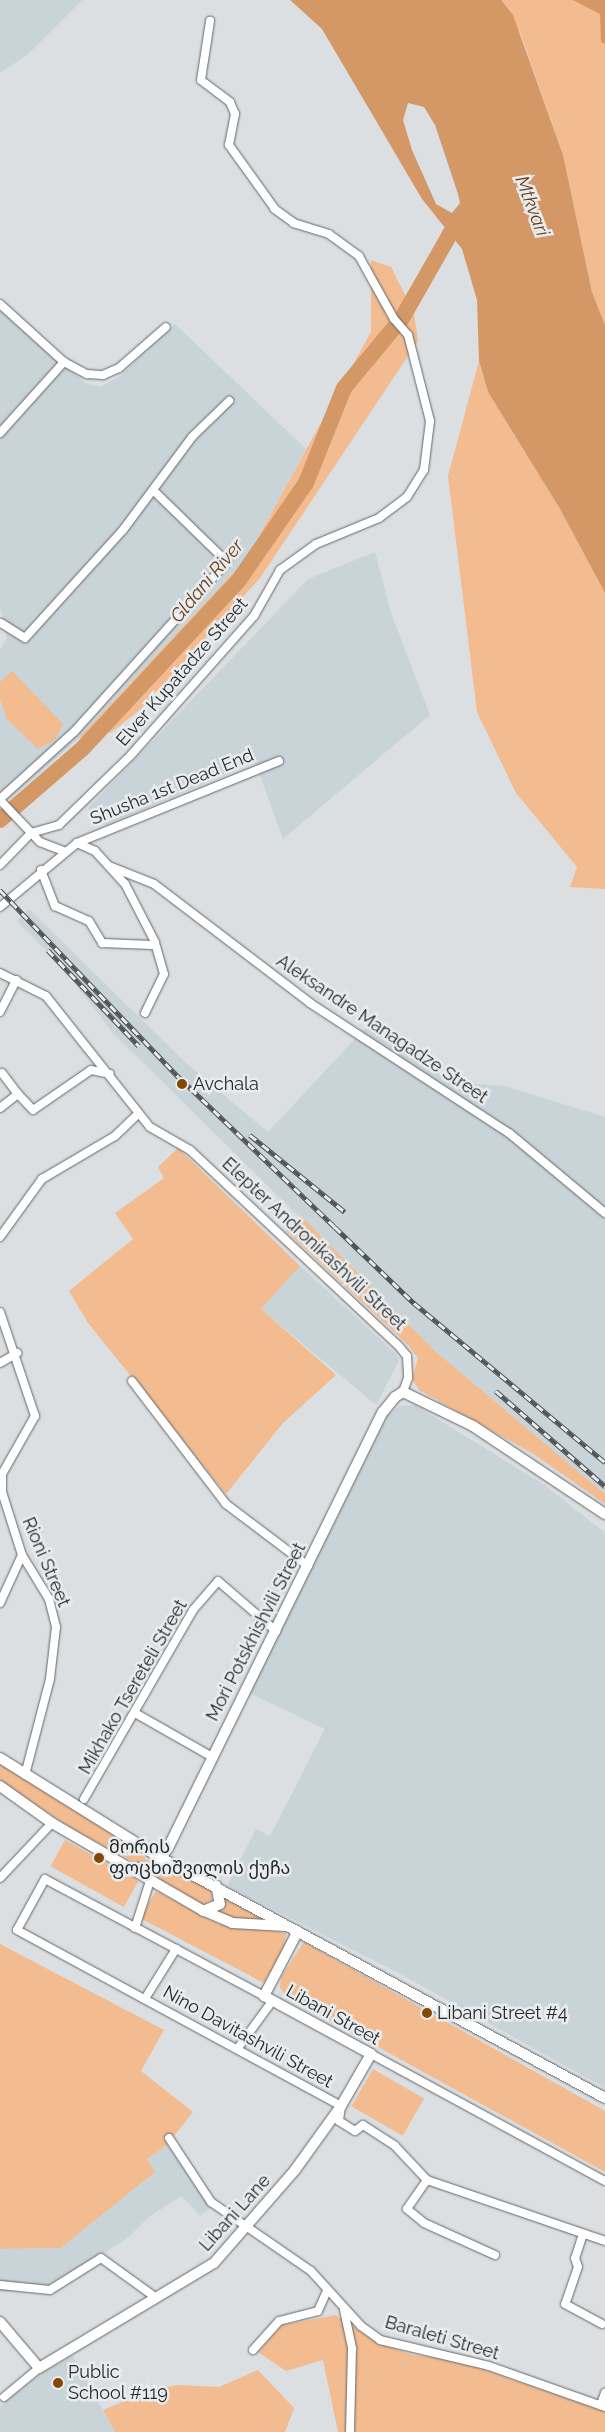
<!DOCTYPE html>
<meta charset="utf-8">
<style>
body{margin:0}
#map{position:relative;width:605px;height:2432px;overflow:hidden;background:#dbdfe1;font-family:Raleway,"Noto Sans Georgian",sans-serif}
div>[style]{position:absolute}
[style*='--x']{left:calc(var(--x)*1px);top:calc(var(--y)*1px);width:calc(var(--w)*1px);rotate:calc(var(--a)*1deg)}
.built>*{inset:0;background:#c8d4d8}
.green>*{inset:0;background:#f2bb90;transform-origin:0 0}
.water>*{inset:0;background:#d49867}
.river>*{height:16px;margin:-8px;padding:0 8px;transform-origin:8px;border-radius:8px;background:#d49867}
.roads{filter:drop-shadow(0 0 1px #636668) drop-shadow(0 0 1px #636668)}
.street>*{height:8px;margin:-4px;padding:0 4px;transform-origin:4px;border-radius:4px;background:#fff}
.secondary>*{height:10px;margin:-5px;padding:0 5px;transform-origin:5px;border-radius:5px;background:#fff}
.rail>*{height:4.5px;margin-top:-2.25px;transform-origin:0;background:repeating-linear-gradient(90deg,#e9ecee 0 8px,#515454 0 16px);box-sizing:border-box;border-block:1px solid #515454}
.dots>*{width:14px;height:14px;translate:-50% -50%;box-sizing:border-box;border:2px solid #e9ecee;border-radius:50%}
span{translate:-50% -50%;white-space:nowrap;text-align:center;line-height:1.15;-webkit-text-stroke:5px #e9ecee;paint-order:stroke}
.street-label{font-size:18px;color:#272929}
.poi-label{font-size:18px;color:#272929}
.left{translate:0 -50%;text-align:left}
.water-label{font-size:19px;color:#683f1a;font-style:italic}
</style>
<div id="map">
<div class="built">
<i style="clip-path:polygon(0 0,82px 0,27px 55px,0 73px)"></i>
<i style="clip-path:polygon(0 307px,85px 383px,100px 387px,120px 376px,175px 324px,306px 449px,246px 559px,79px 738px,10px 799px,0 792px,0 650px,7px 638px,0 606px)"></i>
<i style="clip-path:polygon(375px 552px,391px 613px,430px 715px,283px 839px,255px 762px,106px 825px,88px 808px,308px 579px)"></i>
<i style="clip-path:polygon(29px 909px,186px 1063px,268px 1132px,367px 1026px,450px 1082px,505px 1086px,605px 1117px,605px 1494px,435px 1351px,113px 1033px,63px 968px,17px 921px)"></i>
<i style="clip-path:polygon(300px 1266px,396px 1354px,399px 1361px,376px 1405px,261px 1309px)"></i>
<i style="clip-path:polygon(415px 1405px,546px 1486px,605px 1533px,605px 2088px,406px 1977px,227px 1886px,256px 1829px,270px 1836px,325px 1729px,249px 1693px,388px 1415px,399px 1406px)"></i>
<i style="clip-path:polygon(167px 2145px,212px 2207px,200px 2216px,182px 2196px,150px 2216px,129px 2237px,50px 2288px,0 2292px,0 2249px,61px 2248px,155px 2172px,147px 2159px)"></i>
<i style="clip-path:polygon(73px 2356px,115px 2432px,0 2432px,0 2406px,45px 2371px)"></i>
</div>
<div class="green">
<i style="clip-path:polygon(501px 0,605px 0,605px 325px,592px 292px,563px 155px,521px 35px)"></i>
<i style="clip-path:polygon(371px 260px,391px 267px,414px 313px,418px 341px,260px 578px,141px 709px,112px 732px,79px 738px,246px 559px,371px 332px)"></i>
<i style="clip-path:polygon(479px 361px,488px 392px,560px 509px,605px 593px,605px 889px,570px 887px,577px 867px,516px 793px,477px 712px,448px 476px)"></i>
<i style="clip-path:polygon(12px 671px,63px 724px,55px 740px,38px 749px,7px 719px,0 699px,0 682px)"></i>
<i style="clip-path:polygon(178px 1148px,300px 1266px,261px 1309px,336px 1375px,283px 1423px,226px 1494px,88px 1323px,69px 1291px,133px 1239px,115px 1213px,164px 1178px,158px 1167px)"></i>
<i style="clip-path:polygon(301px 1216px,435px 1351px,605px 1494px,605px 1504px,535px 1455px,419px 1390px,412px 1379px,418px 1358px,408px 1345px,286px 1231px)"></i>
<i style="clip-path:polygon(0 1764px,139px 1851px,146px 1860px,155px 1863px,138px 1864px,74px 1830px,0 1781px)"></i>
<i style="left:65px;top:1840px;width:84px;height:30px;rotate:29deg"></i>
<i style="clip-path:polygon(167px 1861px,212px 1886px,212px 1900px,201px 1905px,147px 1876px)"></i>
<i style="clip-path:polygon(156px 1891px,218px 1924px,286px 1933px,285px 1946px,264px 1983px,140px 1918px)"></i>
<i style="clip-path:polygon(226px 1894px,280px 1923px,233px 1919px,215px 1911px,225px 1903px)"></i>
<i style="clip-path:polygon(304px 1942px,605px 2111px,605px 2172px,287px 1997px,280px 1988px,281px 1977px)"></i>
<i style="clip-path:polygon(0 1944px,164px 2030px,141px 2071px,193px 2112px,167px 2145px,147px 2159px,155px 2172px,61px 2248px,0 2249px)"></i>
<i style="left:373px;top:2069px;width:59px;height:43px;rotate:30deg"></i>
<i style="clip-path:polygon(336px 2315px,377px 2343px,413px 2355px,455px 2360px,601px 2410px,605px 2412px,605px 2432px,338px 2432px,323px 2360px,286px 2371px,258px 2352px,282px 2325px)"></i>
<i style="clip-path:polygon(258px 2370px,294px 2408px,285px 2432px,115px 2432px,103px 2410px,149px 2391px,178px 2385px,219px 2387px)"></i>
</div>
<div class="water">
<i style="clip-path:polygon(evenodd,290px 0,501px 0,513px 15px,563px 155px,592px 292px,605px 325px,605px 593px,560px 509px,488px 392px,479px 361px,477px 300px,462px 249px,422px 199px,322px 29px,290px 0,408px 103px,424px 107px,435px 125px,458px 194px,460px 203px,452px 213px,436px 204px,412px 150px,403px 120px,408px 103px)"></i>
<i style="clip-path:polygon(573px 0,605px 0,605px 44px,601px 42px,600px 14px)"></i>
</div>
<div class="river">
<i style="--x:401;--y:320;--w:99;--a:-60.3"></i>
<i style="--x:450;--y:234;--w:21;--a:-45"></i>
<i style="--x:0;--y:820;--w:108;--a:-40.9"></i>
<i style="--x:82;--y:749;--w:231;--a:-47.1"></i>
<i style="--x:239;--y:580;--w:118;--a:-55.4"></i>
<i style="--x:306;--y:483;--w:102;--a:-68.2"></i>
<i style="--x:344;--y:388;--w:77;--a:-50.3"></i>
</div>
<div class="roads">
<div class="street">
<i style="--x:0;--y:304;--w:86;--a:42.2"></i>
<i style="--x:64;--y:362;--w:26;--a:28"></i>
<i style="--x:87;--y:374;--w:16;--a:4"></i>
<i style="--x:103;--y:375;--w:17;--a:-24"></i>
<i style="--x:119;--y:368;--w:62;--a:-41.1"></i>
<i style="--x:0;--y:433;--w:96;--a:-48"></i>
<i style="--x:1;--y:623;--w:28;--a:32"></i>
<i style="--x:25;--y:638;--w:146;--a:-47.8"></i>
<i style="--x:123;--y:530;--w:116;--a:-53.4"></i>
<i style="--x:192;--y:437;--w:52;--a:-44.2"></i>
<i style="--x:0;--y:799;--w:100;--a:-42.2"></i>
<i style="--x:74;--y:732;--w:229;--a:-48"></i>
<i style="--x:227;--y:562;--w:102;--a:-135.8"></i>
<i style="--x:0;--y:800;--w:58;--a:46.4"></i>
<i style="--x:40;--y:842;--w:25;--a:21"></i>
<i style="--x:0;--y:865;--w:45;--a:-45.9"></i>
<i style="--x:31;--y:833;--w:29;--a:-16"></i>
<i style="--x:59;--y:825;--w:100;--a:-44.2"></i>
<i style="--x:131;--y:755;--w:186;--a:-48.5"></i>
<i style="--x:254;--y:616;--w:53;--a:-60.5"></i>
<i style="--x:280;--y:570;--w:44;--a:-35.8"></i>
<i style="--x:316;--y:544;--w:68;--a:-22.4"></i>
<i style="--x:379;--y:518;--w:35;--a:-37"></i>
<i style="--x:407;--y:497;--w:32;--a:-58"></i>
<i style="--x:424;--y:470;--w:49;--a:-83"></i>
<i style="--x:430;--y:421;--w:89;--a:-104.3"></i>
<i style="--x:408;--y:335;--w:21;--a:-131"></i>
<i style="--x:394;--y:319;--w:72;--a:-119.1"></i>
<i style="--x:359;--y:256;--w:37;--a:-144"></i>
<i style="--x:329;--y:234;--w:37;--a:-163"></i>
<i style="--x:294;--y:223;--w:24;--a:-144"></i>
<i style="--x:275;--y:209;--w:79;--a:-125.7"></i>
<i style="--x:229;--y:145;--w:32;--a:-79"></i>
<i style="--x:235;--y:114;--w:13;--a:-113"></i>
<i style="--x:230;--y:102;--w:36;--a:-143"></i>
<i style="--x:201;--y:80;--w:60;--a:-81.3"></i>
<i style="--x:109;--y:866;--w:48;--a:21.8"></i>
<i style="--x:154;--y:884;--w:196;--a:37.3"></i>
<i style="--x:310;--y:1003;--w:238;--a:33.2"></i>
<i style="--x:509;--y:1133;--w:125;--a:39.8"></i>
<i style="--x:41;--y:870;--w:39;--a:69"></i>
<i style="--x:55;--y:906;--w:37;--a:24"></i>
<i style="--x:89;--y:921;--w:26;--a:59"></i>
<i style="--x:102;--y:943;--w:50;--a:2.3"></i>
<i style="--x:152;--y:945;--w:4;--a:-45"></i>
<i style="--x:155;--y:942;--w:65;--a:-117.3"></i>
<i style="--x:125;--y:884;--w:45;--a:-132.3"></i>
<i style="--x:95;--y:851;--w:20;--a:-156"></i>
<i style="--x:0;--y:907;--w:100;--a:-39.7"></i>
<i style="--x:77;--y:843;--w:218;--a:-22.1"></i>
<i style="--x:0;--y:973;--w:51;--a:26.6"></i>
<i style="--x:46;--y:996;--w:167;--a:51.6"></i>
<i style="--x:150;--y:1127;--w:46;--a:29.9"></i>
<i style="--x:190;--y:1150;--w:285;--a:43.2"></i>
<i style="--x:398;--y:1345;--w:14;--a:51"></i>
<i style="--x:407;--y:1356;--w:22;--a:87"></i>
<i style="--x:408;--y:1378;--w:15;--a:110"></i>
<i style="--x:0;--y:1012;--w:36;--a:-63"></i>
<i style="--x:145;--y:1013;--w:43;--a:-64"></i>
<i style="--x:164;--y:974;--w:33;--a:-106"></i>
<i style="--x:2;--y:1073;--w:26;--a:53"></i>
<i style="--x:0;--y:1108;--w:23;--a:-38"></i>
<i style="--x:18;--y:1094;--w:22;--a:47"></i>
<i style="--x:33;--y:1110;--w:70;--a:-34.6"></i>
<i style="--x:91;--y:1070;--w:19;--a:12"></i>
<i style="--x:0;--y:1237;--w:72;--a:-54.1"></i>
<i style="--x:42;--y:1179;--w:85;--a:-30.5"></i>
<i style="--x:115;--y:1136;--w:32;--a:-44"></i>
<i style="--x:0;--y:1312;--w:110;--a:71.4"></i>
<i style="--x:35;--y:1416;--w:67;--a:119.6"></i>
<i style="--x:2;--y:1474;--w:18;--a:90"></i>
<i style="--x:2;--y:1492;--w:66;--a:72.4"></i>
<i style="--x:22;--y:1555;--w:52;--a:58.5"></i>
<i style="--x:49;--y:1599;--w:29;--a:76"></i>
<i style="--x:56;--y:1627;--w:52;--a:96.6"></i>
<i style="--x:50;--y:1679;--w:99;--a:104.6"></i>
<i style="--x:0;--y:1363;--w:20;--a:-30"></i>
<i style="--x:132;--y:1381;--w:155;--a:52.6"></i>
<i style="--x:226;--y:1504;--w:103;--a:37.1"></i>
<i style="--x:0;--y:1603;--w:53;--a:-65.4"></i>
<i style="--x:135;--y:1713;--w:89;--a:29.7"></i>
<i style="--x:84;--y:1799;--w:218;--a:-60"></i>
<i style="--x:193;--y:1610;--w:38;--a:-49"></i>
<i style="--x:218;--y:1581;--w:77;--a:40.8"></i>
<i style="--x:0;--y:1878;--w:76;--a:-46.6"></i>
<i style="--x:135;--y:1928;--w:49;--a:-72.3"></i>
<i style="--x:264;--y:1996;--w:248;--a:-151.9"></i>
<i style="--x:45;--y:1879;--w:58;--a:118.8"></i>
<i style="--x:17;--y:1930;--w:369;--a:28.5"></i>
<i style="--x:341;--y:2106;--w:15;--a:98"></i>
<i style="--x:339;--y:2121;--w:19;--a:32"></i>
<i style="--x:355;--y:2131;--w:10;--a:-37"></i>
<i style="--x:363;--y:2125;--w:38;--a:33"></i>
<i style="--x:395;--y:2146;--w:47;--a:46.7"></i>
<i style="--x:427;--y:2180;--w:188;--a:18.9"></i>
<i style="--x:146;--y:1997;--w:57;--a:-58"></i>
<i style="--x:238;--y:2048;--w:59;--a:-53.9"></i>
<i style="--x:371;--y:2054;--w:266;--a:28.5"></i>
<i style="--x:169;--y:2138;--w:77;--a:56.7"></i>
<i style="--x:211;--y:2202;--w:121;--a:34.6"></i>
<i style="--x:311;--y:2271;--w:74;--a:47.7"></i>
<i style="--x:361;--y:2326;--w:24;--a:36"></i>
<i style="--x:380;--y:2340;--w:112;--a:13.4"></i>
<i style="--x:489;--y:2366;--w:123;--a:19.5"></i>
<i style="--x:427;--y:2180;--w:35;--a:125"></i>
<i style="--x:407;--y:2209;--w:22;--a:39"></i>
<i style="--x:424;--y:2223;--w:78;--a:24.3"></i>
<i style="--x:582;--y:2237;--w:22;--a:108"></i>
<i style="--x:575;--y:2258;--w:9;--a:72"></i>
<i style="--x:578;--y:2267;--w:39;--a:109"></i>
<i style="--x:565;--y:2304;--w:42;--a:28.4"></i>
<i style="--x:0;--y:2285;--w:50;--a:5.7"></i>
<i style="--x:50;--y:2290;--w:60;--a:-32.1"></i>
<i style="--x:101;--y:2258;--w:67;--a:35.8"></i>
<i style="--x:344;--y:2310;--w:40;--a:78"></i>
<i style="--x:352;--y:2349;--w:83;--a:91.4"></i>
<i style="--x:253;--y:2350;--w:39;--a:-48"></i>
<i style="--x:279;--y:2321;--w:40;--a:-14.4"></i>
<i style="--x:318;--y:2311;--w:22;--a:-66"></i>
<i style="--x:4;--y:2397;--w:45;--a:-39.6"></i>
<i style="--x:601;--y:2404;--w:12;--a:-70"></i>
</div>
<div class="secondary">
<i style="--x:0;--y:1758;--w:181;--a:31.9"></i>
<i style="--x:154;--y:1854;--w:513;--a:28.41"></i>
<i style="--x:0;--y:1786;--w:64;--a:35.4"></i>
<i style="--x:52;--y:1823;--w:173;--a:30.1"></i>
<i style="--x:202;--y:1910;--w:33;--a:23"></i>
<i style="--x:232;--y:1923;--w:54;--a:3.2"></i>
<i style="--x:129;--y:1868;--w:24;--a:0"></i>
<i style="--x:153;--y:1868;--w:25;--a:-53"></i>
<i style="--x:168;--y:1848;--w:486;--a:-63.8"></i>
<i style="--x:383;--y:1412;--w:19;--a:-51"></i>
<i style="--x:395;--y:1397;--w:9;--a:-32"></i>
<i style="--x:403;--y:1392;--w:78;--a:25.9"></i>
<i style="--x:473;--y:1426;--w:159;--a:33.7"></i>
<i style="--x:203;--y:1911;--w:18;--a:-22"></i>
<i style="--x:220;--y:1904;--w:19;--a:-102"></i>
<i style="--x:0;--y:2322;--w:60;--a:49.7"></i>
<i style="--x:39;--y:2368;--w:204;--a:-31"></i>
<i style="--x:214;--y:2263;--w:123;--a:-48.9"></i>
<i style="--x:295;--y:2170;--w:79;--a:-54.3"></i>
<i style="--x:341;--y:2106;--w:60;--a:-60"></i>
<i style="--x:371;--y:2054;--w:122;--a:-151.5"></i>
<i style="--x:264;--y:1996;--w:73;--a:-62.4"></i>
</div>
</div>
<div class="rail">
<i style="--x:0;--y:890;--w:259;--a:46.3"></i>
<i style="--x:179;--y:1077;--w:216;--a:43.9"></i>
<i style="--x:335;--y:1227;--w:110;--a:43.9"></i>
<i style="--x:414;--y:1303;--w:249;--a:39.8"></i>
<i style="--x:48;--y:950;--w:132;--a:46.5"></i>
<i style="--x:250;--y:1135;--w:122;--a:39"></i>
<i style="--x:496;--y:1391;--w:145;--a:41.1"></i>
</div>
<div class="dots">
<i style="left:182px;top:1084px;background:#844803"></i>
<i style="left:99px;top:1858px;background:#844803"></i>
<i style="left:427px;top:2013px;background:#844803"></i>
<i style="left:58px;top:2383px;background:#844803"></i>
</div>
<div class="street-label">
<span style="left:182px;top:672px;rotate:-49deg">Elver Kupatadze Street</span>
<span style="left:172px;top:787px;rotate:-22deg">Shusha 1st Dead End</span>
<span style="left:382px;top:1029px;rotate:34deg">Aleksandre Managadze Street</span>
<span style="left:314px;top:1244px;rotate:43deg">Elepter Andronikashvili Street</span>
<span style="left:46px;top:1562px;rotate:67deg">Rioni Street</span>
<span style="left:256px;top:1632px;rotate:-63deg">Mori Potskhishvili Street</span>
<span style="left:133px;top:1687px;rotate:-60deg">Mikhako Tsereteli Street</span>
<span style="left:333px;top:2015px;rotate:29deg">Libani Street</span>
<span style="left:248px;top:2037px;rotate:29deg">Nino Davitashvili Street</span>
<span style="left:235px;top:2213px;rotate:-48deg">Libani Lane</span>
<span style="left:442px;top:2338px;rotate:16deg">Baraleti Street</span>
</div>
<div class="poi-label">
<span class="left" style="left:193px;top:1084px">Avchala</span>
<span class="left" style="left:109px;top:1858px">მორის<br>ფოცხიშვილის ქუჩა</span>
<span class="left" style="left:437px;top:2013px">Libani Street #4</span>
<span class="left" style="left:68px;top:2383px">Public<br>School #119</span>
</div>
<div class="water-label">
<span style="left:532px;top:206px;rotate:69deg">Mtkvari</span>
<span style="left:207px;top:581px;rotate:-50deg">Gldani River</span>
</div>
</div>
